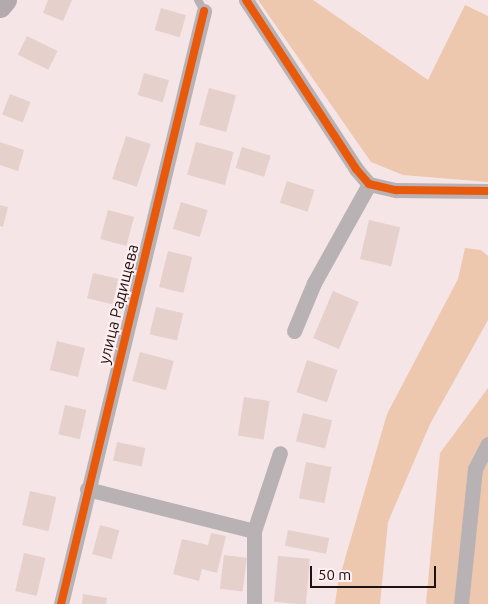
<!DOCTYPE html>
<meta charset="utf-8">
<style>
body{margin:0}
#map{position:relative;width:488px;height:604px;overflow:hidden;background:#f5e5e6;font-family:Ubuntu,sans-serif}
div>[style]{position:absolute}
[style*='--x']{left:calc(var(--x)*1px);top:calc(var(--y)*1px);width:calc(var(--w)*1px);rotate:calc(var(--a)*1deg)}
.green>*{inset:0;background:#edc7ae}
.building>*{inset:0;background:#e6d0cb;transform-origin:0 0}
.lane>*{height:8px;margin:-4px;padding:0 4px;transform-origin:4px;border-radius:4px;background:#b9b2b4}
.street>*{height:15px;margin:-7.5px;padding:0 7.5px;transform-origin:7.5px;border-radius:7.5px;background:#b9b2b4}
.primary>*{height:24px;margin:-12px;padding:0 12px;transform-origin:12px;border-radius:12px;background:#b4aaad}
.cycleway>*{height:8px;margin:-4px;padding:0 4px;transform-origin:4px;border-radius:4px;background:#e8590c}
span{translate:-50% -50%;white-space:nowrap;text-align:center;line-height:1.15;-webkit-text-stroke:4px #ffeff0;paint-order:stroke}
.street-label{font-size:16px;color:#1d1112}
.scale{position:absolute;left:310px;top:566px;width:126px;height:22px;box-sizing:border-box;border:2px solid #1d1112;border-top:0;padding-left:6px;font-size:15px;line-height:18px;white-space:nowrap;color:#1d1112;-webkit-text-stroke:4px #ffeff0;paint-order:stroke}
</style>
<div id="map">
<div class="green">
<i style="clip-path:polygon(258px 0,313px 0,428px 80px,465px 5px,488px 16px,488px 182px,403px 175px,371px 162px)"></i>
<i style="clip-path:polygon(465px 248px,481px 250px,488px 256px,488px 320px,430px 424px,388px 522px,380px 604px,335px 604px,338px 583px,387px 414px,458px 279px)"></i>
<i style="clip-path:polygon(488px 388px,488px 604px,426px 604px,440px 453px)"></i>
</div>
<div class="building">
<i style="clip-path:polygon(48px 0,72px 0,63px 21px,43px 13px)"></i>
<i style="left:161px;top:8px;width:26px;height:23px;rotate:16deg"></i>
<i style="left:27px;top:36px;width:34px;height:21px;rotate:26deg"></i>
<i style="left:144px;top:73px;width:26px;height:23px;rotate:16deg"></i>
<i style="left:209px;top:88px;width:28px;height:38px;rotate:15deg"></i>
<i style="left:10px;top:94px;width:22px;height:22px;rotate:21deg"></i>
<i style="left:126px;top:136px;width:26px;height:45px;rotate:18deg"></i>
<i style="clip-path:polygon(0 142px,24px 150px,18px 171px,0 165px)"></i>
<i style="left:196px;top:142px;width:39px;height:34px;rotate:15deg"></i>
<i style="left:242px;top:147px;width:30px;height:22px;rotate:17deg"></i>
<i style="left:287px;top:181px;width:29px;height:23px;rotate:18deg"></i>
<i style="left:181px;top:202px;width:28px;height:28px;rotate:17deg"></i>
<i style="clip-path:polygon(0 205px,8px 207px,3px 227px,0 226px)"></i>
<i style="left:108px;top:210px;width:27px;height:30px;rotate:15deg"></i>
<i style="left:369px;top:220px;width:32px;height:40px;rotate:13deg"></i>
<i style="left:168px;top:251px;width:25px;height:37px;rotate:14deg"></i>
<i style="left:93px;top:273px;width:26px;height:26px;rotate:13deg"></i>
<i style="left:333px;top:291px;width:28px;height:51px;rotate:23deg"></i>
<i style="left:156px;top:307px;width:28px;height:28px;rotate:13deg"></i>
<i style="left:57px;top:341px;width:29px;height:30px;rotate:14deg"></i>
<i style="left:140px;top:352px;width:35px;height:30px;rotate:15deg"></i>
<i style="left:307px;top:360px;width:32px;height:34px;rotate:18deg"></i>
<i style="left:244px;top:397px;width:26px;height:39px;rotate:9deg"></i>
<i style="left:65px;top:405px;width:22px;height:30px;rotate:13deg"></i>
<i style="left:303px;top:413px;width:30px;height:29px;rotate:14deg"></i>
<i style="left:117px;top:442px;width:29px;height:19px;rotate:12deg"></i>
<i style="left:306px;top:462px;width:26px;height:37px;rotate:11deg"></i>
<i style="left:30px;top:491px;width:27px;height:35px;rotate:13deg"></i>
<i style="left:100px;top:525px;width:20px;height:30px;rotate:15deg"></i>
<i style="left:288px;top:530px;width:42px;height:16px;rotate:11deg"></i>
<i style="clip-path:polygon(211px 533px,226px 536px,217px 573px,202px 569px,199px 581px,173px 574px,182px 539px,208px 545px)"></i>
<i style="left:24px;top:553px;width:22px;height:39px;rotate:13deg"></i>
<i style="left:224px;top:555px;width:23px;height:34px;rotate:7deg"></i>
<i style="left:278px;top:556px;width:32px;height:46px;rotate:5deg"></i>
<i style="clip-path:polygon(83px 594px,107px 598px,106px 604px,82px 604px)"></i>
</div>
<div class="lane">
<i style="--x:198;--y:0;--w:13;--a:61"></i>
</div>
<div class="street">
<i style="--x:246;--y:0;--w:202;--a:56.9"></i>
<i style="--x:356;--y:169;--w:20;--a:49"></i>
<i style="--x:369;--y:184;--w:28;--a:13"></i>
<i style="--x:396;--y:190;--w:92;--a:0.6"></i>
<i style="--x:294;--y:331;--w:52;--a:-67.4"></i>
<i style="--x:314;--y:283;--w:113;--a:-60.9"></i>
<i style="--x:87;--y:489;--w:172;--a:14.1"></i>
<i style="--x:61;--y:604;--w:610;--a:-76.44"></i>
<i style="--x:254;--y:604;--w:73;--a:-90"></i>
<i style="--x:254;--y:531;--w:82;--a:-71.6"></i>
<i style="--x:461;--y:604;--w:136;--a:-84.1"></i>
<i style="--x:475;--y:469;--w:28;--a:-63"></i>
</div>
<div class="primary">
<i style="--x:0;--y:6;--w:8;--a:-50"></i>
</div>
<div class="cycleway">
<i style="--x:246;--y:0;--w:202;--a:56.9"></i>
<i style="--x:356;--y:169;--w:20;--a:49"></i>
<i style="--x:369;--y:184;--w:28;--a:13"></i>
<i style="--x:396;--y:190;--w:92;--a:0.6"></i>
<i style="--x:61;--y:604;--w:610;--a:-76.44"></i>
</div>
<div class="street-label">
<span style="left:118px;top:304px;rotate:-76deg">улица Радищева</span>
</div>
<div class="scale">50 m</div>
</div>
